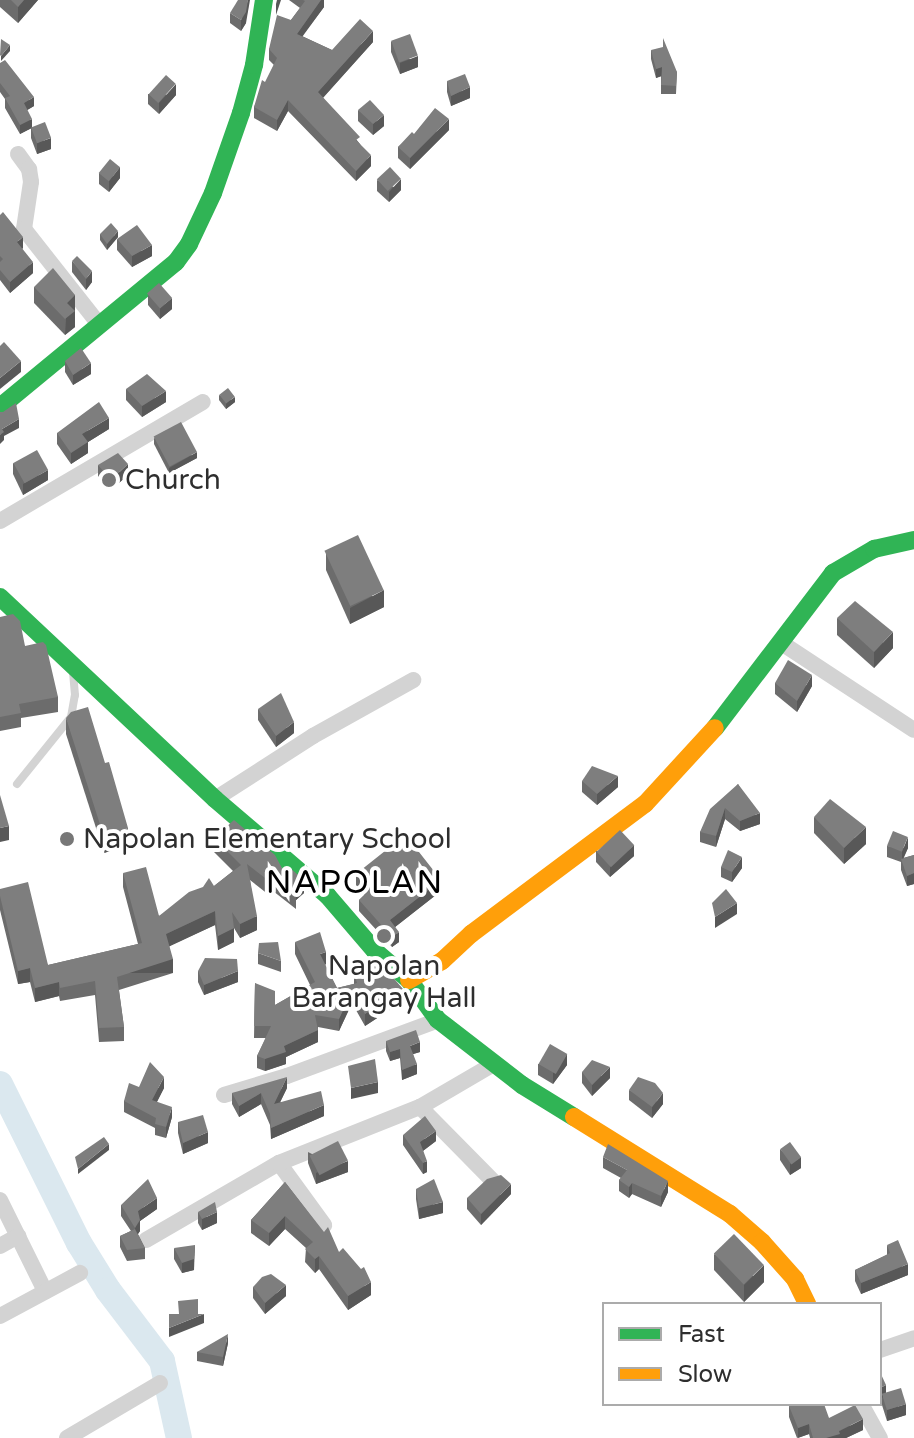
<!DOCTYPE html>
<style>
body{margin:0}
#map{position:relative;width:914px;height:1438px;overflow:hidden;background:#fff;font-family:"Varela Round",sans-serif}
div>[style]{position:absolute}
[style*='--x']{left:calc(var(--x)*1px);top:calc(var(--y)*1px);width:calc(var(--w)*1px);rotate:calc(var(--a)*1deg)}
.river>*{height:26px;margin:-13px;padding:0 13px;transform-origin:13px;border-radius:13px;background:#dbe8ef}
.lane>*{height:8px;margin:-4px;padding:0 4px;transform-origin:4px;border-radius:4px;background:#d3d3d3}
.street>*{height:16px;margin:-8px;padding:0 8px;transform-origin:8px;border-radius:8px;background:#d3d3d3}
.fast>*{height:18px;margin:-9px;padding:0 9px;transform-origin:9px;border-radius:9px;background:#30b455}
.slow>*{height:18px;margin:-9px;padding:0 9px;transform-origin:9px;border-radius:9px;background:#ff9f0a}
.wall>*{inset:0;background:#6c6c6c}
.shaded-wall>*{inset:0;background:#585858;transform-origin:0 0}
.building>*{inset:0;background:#7e7e7e;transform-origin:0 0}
.dots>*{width:22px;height:22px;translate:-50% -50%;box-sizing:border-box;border:4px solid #fff;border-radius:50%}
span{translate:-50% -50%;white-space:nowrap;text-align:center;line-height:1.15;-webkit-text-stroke:8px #fff;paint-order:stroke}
.poi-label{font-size:28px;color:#2e2e2e}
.left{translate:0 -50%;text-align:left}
.quarter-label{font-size:32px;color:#000;letter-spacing:2px}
.legend{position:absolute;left:602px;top:1302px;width:280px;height:104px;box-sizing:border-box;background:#fff;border:2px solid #ababab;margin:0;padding:10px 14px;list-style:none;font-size:24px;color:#2e2e2e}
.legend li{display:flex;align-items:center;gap:16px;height:40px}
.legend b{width:40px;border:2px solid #ababab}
</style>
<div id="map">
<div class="river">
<i style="--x:0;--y:1084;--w:178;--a:63.6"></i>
<i style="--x:79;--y:1243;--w:55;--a:58.3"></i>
<i style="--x:108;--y:1290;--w:89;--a:52.7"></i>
<i style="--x:162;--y:1361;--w:79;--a:77.6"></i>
</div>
<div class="lane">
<i style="--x:17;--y:784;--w:86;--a:-51.1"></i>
<i style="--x:71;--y:717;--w:22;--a:-80"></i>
<i style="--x:75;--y:695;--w:22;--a:-95"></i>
</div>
<div class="street">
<i style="--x:18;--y:154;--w:19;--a:54"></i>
<i style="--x:29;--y:169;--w:13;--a:81"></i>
<i style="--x:31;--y:182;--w:48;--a:98.5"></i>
<i style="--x:24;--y:229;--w:120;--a:51.8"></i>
<i style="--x:0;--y:521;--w:235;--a:-30.4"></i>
<i style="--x:780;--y:642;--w:160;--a:33.3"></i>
<i style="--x:215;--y:799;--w:117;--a:-32.7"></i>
<i style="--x:313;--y:736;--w:115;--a:-29.2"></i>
<i style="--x:224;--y:1095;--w:66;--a:-16.8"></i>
<i style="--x:287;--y:1076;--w:161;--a:-20.3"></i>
<i style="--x:420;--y:1107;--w:103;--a:45.4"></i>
<i style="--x:279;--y:1163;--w:77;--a:54"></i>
<i style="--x:0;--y:1200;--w:102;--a:63.7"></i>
<i style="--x:146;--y:1240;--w:154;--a:-30.1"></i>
<i style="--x:279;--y:1163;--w:152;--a:-21.7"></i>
<i style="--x:420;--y:1107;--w:83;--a:-30.3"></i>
<i style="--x:0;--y:1246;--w:21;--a:-29"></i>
<i style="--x:0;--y:1316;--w:91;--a:-28.3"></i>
<i style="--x:880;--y:1350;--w:36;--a:-19"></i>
<i style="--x:861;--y:1404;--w:39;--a:61"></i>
<i style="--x:67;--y:1438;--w:108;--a:-30.6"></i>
</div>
<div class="fast">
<i style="--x:0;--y:407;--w:228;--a:-39.5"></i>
<i style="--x:176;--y:262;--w:22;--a:-54"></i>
<i style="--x:189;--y:244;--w:56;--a:-64.8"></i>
<i style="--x:213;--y:193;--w:85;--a:-70.7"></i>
<i style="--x:241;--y:113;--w:50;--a:-74.8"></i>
<i style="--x:254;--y:65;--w:66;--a:-81.3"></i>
<i style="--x:0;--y:597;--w:295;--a:43.2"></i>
<i style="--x:215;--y:799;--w:148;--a:40.6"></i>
<i style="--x:327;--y:895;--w:74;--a:49.4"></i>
<i style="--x:375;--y:951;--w:45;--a:40.5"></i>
<i style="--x:409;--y:980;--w:49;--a:54.1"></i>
<i style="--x:438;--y:1020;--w:106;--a:37.7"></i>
<i style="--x:522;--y:1085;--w:61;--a:31.6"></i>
<i style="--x:715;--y:728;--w:195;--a:-52.7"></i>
<i style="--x:833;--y:573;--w:48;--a:-30.3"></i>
<i style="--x:874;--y:549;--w:41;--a:-12.7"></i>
</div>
<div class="slow">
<i style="--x:409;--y:980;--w:38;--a:-30"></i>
<i style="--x:442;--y:961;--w:40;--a:-43"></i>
<i style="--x:471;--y:934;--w:217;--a:-36.8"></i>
<i style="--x:645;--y:804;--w:103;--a:-47.4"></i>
<i style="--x:574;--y:1117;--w:184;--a:31.9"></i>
<i style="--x:730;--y:1214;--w:43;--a:41.2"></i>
<i style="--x:762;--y:1242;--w:50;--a:48.3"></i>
<i style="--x:795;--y:1279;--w:28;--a:64"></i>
</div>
<div class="wall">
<i style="clip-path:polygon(0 0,38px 0,18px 23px,0 7px)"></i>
<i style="clip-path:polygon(289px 0,324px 0,324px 7px,302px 36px,332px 50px,373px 42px,323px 98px,360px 144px,371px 166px,356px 181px,288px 111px,277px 131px,254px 118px,254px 107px,274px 65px,269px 60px,269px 49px,300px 8px)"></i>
<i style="clip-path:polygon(230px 13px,246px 23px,241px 31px,230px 23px)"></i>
<i style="clip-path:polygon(391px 41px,418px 67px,400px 74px,391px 52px)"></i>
<i style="clip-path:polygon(651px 50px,677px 72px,676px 94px,661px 94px,661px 76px,656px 78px,651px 59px)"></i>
<i style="clip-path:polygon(0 63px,34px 106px,27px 110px,32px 127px,51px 149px,37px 154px,31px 138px,31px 128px,20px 134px,5px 108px,5px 99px,0 92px)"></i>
<i style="clip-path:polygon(447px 81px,470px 98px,451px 106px,447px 92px)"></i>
<i style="clip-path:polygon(148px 94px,176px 95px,159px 114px,148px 104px)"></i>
<i style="clip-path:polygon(358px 110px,384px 126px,373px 135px,358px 121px)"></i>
<i style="clip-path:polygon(449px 130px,410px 169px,398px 158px,398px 147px,414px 134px)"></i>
<i style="clip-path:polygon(99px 173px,120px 178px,109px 192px,99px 184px)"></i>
<i style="clip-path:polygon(377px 180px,401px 190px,389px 202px,377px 191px)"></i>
<i style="clip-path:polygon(0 215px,23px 248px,22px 249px,33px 273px,10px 293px,0 280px)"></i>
<i style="clip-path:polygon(100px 234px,118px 237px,107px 250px,100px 240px)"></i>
<i style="clip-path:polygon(117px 239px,152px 256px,132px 267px,117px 250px)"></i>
<i style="clip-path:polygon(72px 261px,92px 282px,86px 290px,72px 272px)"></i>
<i style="clip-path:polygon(34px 287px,75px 295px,75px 327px,65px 335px,34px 303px)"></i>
<i style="clip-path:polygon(148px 294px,172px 309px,160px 319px,148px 305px)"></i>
<i style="clip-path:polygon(65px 361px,91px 374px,73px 385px,65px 372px)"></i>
<i style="clip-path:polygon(126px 389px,166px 402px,142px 417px,126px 400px)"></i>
<i style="clip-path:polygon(219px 395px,235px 402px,226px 409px,219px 400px)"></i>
<i style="clip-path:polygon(109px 429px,88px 442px,88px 453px,71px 464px,57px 444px,57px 433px)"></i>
<i style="clip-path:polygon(154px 438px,197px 458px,169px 473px,154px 444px)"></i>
<i style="clip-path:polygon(13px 463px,48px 480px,23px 495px,13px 474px)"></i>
<i style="clip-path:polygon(98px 465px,128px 475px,111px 490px,98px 476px)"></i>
<i style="clip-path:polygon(326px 553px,384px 607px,350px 624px,326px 570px)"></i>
<i style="clip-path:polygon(0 617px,25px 646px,58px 697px,58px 712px,21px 718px,21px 727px,0 731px)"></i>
<i style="clip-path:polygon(837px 618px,893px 648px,874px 668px,837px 635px)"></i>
<i style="clip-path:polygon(775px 683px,812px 686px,797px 712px,775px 694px)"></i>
<i style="clip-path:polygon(258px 709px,294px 733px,276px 747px,258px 720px)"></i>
<i style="clip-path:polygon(66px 718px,128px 845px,104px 853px,66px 734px)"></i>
<i style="clip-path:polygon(582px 781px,618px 787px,597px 805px,582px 792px)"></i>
<i style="clip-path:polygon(738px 784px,760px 824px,740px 831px,725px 819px,716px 847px,700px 842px,700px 832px)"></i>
<i style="clip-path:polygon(814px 817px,866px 844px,844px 864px,814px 833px)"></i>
<i style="clip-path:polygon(214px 838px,284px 872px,304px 893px,296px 900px,296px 909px,273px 891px,269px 895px,250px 880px,257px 930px,240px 938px,234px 928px,234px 942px,218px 950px,215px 925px,169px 946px,173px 973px,119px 990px,124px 1027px,124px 1041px,99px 1042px,95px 995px,60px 1001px,59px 996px,35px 1002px,30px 982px,18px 984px,0 910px,0 889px,48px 965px,138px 944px,123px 887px,123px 873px,159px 916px,214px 886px,233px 871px,214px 852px)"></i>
<i style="clip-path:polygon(887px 846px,908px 848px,903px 858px,914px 855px,914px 884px,907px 886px,901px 870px,901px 862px,887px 857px)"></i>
<i style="clip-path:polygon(393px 850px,441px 891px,395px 927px,399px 942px,392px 947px,359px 911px,359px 900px,364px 895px,356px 885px,356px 874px)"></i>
<i style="clip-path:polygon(596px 851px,634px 856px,610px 877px,596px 862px)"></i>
<i style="clip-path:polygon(721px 867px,742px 868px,732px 882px,721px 877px)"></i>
<i style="clip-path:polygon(295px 942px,326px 964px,325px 965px,337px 988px,354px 984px,354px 973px,403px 1001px,365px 1026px,352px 1003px,339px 1031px,318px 1027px,318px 1042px,286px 1057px,286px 1064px,265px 1071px,257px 1068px,257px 1056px,266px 1038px,254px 1038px,255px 983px,275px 1005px,310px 985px,295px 954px)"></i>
<i style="clip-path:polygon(258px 953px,281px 961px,281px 972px,258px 964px)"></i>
<i style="clip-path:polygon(198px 971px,238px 982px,204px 995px,198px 982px)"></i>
<i style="clip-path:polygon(386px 1041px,420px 1052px,413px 1054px,417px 1074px,402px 1080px,400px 1058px,390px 1061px,386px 1051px)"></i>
<i style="clip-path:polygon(538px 1064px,567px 1065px,553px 1084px,538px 1075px)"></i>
<i style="clip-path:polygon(582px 1072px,610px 1078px,592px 1096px,582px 1083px)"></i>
<i style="clip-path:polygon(139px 1087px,164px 1088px,157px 1102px,172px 1117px,166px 1138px,155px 1135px,155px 1128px,124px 1112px,124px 1101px)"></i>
<i style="clip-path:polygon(287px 1088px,280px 1102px,324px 1116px,271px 1139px,270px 1125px,261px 1104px,239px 1117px,232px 1104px,232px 1093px)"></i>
<i style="clip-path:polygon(629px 1090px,663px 1104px,652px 1118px,629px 1100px)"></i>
<i style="clip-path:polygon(178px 1122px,208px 1143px,183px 1154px,178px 1133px)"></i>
<i style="clip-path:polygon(403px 1135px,436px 1141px,423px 1151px,427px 1172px,423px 1174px,403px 1145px)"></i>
<i style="clip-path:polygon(780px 1149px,801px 1168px,790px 1175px,780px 1160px)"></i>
<i style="clip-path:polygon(308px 1152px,348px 1172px,316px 1184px,308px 1163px)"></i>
<i style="clip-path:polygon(603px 1157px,668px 1192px,661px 1207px,632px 1194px,629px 1198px,619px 1191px,619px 1180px,621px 1178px,603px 1168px)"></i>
<i style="clip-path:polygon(285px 1182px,371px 1295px,348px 1310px,319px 1269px,315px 1273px,305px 1262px,306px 1248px,285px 1229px,269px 1246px,251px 1233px,251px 1220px)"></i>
<i style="clip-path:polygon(416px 1189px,443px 1213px,419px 1219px,416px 1199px)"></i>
<i style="clip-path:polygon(511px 1194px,481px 1225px,467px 1209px,467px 1198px)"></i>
<i style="clip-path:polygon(121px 1205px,157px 1209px,140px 1221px,140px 1231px,138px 1234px,145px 1248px,145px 1259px,127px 1261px,120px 1247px,120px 1236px,131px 1231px,121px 1216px)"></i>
<i style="clip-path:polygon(198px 1212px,217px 1223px,202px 1230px,198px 1223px)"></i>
<i style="clip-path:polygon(887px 1245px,908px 1275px,861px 1294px,855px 1281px,855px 1270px,887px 1255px)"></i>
<i style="clip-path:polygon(174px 1248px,194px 1270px,182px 1273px,174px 1259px)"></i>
<i style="clip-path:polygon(714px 1254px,764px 1282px,744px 1302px,714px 1270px)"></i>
<i style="clip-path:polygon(253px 1287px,286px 1296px,265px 1314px,253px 1298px)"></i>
<i style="clip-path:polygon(228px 1343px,223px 1366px,197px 1361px,197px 1352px)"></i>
<i style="clip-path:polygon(886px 1393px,906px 1415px,887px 1421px,882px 1405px,882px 1397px,880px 1399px)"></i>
<i style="clip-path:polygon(789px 1406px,829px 1418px,863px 1430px,846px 1438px,810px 1438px,809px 1434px,797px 1438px,789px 1417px)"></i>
</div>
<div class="shaded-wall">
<i style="clip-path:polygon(24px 0,38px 0,18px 23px,18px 7px)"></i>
<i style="clip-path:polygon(248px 0,250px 0,246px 23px,241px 31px,241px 20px)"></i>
<i style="clip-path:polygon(277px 0,281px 0,276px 15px,276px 4px)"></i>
<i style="clip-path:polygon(321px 0,324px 0,324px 7px,297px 44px,297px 34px)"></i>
<i style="clip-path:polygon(373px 31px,373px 42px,318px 103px,318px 92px)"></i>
<i style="clip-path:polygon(10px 45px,10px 51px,1px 61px,1px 56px)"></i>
<i style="clip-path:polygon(418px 56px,418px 67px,400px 74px,400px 63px)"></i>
<i style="clip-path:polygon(662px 67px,662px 76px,656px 78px,656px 69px)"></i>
<i style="clip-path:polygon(176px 84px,176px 95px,159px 114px,159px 103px)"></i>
<i style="clip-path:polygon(470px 87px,470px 98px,451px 106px,451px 96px)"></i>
<i style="clip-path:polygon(34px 97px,34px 106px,24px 112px,24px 103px)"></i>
<i style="clip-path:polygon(288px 100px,288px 111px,277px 131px,277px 120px)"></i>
<i style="clip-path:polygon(384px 115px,384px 126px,373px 135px,373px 124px)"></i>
<i style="clip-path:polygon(32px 119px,32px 128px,20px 134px,20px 125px)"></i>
<i style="clip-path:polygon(449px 119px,449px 130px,410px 169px,410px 158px)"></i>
<i style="clip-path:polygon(51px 138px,51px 149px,37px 154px,37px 143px)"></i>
<i style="clip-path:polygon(371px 155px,371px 166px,356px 181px,356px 171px)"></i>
<i style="clip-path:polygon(120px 167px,120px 178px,109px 192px,109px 181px)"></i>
<i style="clip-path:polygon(401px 179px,401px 190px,389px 202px,389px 192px)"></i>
<i style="clip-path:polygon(118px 231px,118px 237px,107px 250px,107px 244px)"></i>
<i style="clip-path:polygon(23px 237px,23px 248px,17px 253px,17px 242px)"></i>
<i style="clip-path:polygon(152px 245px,152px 256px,132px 267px,132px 256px)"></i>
<i style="clip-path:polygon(33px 262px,33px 273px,10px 293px,10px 282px)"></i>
<i style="clip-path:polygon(92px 271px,92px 282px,86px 290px,86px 279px)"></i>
<i style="clip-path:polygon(75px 295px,75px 327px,65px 335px,67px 303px)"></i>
<i style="clip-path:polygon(172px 298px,172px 309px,160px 319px,160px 308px)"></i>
<i style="clip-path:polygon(21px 361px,21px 372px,0 389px,0 378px)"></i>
<i style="clip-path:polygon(91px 363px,91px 374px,73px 385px,73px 375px)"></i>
<i style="clip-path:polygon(166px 391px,166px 402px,142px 417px,142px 406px)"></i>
<i style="clip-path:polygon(235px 397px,235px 402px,226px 409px,226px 403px)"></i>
<i style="clip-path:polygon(109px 418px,109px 429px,88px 442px,88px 453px,71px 464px,71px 453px,82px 434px)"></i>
<i style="clip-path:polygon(19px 419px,19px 428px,4px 436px,4px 440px,0 444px,0 435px,2px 429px)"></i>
<i style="clip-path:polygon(197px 452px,197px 458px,169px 473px,169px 468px)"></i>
<i style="clip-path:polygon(128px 464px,128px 475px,111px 490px,111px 480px)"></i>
<i style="clip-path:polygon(48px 470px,48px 480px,23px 495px,23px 484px)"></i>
<i style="clip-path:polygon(384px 590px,384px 607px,350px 624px,350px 608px)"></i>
<i style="clip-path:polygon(893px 632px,893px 648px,874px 668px,874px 652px)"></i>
<i style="clip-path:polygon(812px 675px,812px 686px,797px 712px,797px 701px)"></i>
<i style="clip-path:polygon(294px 722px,294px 733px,276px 747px,276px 736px)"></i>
<i style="clip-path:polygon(618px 776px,618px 787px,597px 805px,597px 794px)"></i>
<i style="clip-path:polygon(725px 808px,725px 819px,716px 847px,716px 836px)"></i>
<i style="clip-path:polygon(760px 813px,760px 824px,740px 831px,740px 821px)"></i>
<i style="clip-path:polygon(9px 826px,9px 840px,0 842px,0 828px)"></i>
<i style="clip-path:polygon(866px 827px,866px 844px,844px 864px,844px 848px)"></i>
<i style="clip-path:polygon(128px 828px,128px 845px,104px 853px,104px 837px)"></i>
<i style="clip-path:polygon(908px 837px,908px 848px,902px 862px,902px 852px)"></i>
<i style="clip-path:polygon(634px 845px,634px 856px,610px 877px,610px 866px)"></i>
<i style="clip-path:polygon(742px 857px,742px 868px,732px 882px,732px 872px)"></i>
<i style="clip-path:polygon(914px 873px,914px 884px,907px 886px,907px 876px)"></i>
<i style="clip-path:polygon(273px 878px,273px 891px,269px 895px,269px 881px)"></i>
<i style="clip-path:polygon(304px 880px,304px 893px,296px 900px,296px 895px,293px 889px)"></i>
<i style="clip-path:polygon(441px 880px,441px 891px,390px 931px,390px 920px)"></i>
<i style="clip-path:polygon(737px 903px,737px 914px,715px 928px,715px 917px)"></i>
<i style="clip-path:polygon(215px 911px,215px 925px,166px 948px,166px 934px)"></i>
<i style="clip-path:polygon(257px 916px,257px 930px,240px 938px,240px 924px)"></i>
<i style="clip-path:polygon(234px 928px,234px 942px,218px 950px,218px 936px)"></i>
<i style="clip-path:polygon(399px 932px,399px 942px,392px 947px,392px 937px)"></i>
<i style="clip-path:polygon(326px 952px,326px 964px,320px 966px,320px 954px)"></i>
<i style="left:173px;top:959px;width:14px;height:59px;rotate:90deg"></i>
<i style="clip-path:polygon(30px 968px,30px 982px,18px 984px,18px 971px)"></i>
<i style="clip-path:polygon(238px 971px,238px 982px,204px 995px,204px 985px)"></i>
<i style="clip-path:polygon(59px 982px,59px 996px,35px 1002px,35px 988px)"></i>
<i style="clip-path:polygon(403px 989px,403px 1001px,365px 1026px,365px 1014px)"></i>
<i style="clip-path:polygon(352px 991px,352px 1003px,339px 1031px,339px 1019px)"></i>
<i style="clip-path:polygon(318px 1030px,318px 1042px,286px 1057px,286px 1064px,265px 1071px,265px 1059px,284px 1046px)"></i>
<i style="clip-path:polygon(420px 1042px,420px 1052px,410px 1055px,410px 1046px)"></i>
<i style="clip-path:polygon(400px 1049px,400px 1058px,390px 1061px,390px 1052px)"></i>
<i style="clip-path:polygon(567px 1054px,567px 1065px,553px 1084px,553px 1073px)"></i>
<i style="clip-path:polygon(417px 1064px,417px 1074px,402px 1080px,402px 1070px)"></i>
<i style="clip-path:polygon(610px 1067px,610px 1078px,592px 1096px,592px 1085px)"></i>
<i style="clip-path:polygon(164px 1077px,164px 1088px,152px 1111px,152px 1100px)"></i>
<i style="clip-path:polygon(287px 1077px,287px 1088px,274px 1115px,274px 1104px)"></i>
<i style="clip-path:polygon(378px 1082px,378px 1093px,351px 1099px,351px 1088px)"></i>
<i style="clip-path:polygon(261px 1093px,261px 1104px,239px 1117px,239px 1106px)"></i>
<i style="clip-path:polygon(663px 1093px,663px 1104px,652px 1118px,652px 1107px)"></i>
<i style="clip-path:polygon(324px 1105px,324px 1116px,271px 1139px,271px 1128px)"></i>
<i style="clip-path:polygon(172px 1107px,172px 1117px,166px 1138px,166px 1127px)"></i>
<i style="clip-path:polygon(436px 1131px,436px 1141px,420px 1153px,420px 1142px)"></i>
<i style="clip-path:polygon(208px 1132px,208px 1143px,183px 1154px,183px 1143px)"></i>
<i style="clip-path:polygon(109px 1144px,109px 1150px,78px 1174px,78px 1169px)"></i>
<i style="clip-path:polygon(801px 1157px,801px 1168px,790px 1175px,790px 1164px)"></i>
<i style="clip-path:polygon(348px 1161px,348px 1172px,316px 1184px,316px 1173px)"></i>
<i style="clip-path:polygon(427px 1161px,427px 1172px,423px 1174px,423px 1163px)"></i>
<i style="clip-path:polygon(668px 1181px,668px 1192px,661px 1207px,661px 1196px)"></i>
<i style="clip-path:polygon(632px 1183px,632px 1194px,629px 1198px,629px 1187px)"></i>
<i style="clip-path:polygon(511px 1184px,511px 1194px,481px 1225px,481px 1214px)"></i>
<i style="clip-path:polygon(157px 1198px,157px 1209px,140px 1221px,140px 1231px,135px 1238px,135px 1228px,138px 1211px)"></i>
<i style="clip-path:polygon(443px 1202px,443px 1213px,419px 1219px,419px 1208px)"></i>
<i style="clip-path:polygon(217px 1212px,217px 1223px,202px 1230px,202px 1219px)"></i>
<i style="clip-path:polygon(285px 1216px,285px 1229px,269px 1246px,269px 1233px)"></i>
<i style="clip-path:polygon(195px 1245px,194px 1270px,182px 1273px,182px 1263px)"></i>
<i style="clip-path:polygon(319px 1256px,319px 1269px,315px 1273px,315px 1259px)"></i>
<i style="clip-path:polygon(908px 1264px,908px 1275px,861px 1294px,861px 1283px)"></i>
<i style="clip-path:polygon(764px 1265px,764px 1282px,744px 1302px,744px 1285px)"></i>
<i style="clip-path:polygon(371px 1282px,371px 1295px,348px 1310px,348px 1296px)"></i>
<i style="clip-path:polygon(286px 1285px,286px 1296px,265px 1314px,265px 1303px)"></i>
<i style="clip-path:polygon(204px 1314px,204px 1323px,169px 1337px,169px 1328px)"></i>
<i style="clip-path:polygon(228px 1334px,228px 1343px,223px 1366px,223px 1357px)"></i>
<i style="clip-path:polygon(886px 1385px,886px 1395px,880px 1399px,880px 1388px)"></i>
<i style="clip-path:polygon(906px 1404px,906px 1415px,887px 1421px,887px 1410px)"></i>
<i style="clip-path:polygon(863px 1419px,863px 1430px,846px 1438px,826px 1438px)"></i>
<i style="clip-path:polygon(809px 1424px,809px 1434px,798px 1438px,798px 1428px)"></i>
</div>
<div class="building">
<i style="clip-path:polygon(11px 0,24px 0,18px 7px)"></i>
<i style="clip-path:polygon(238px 0,248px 0,246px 12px,241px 20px,230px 13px)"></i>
<i style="clip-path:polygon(303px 0,321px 0,297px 34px,332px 50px,360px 19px,373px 31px,318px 92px,360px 137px,356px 140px,371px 155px,356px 171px,288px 100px,277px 120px,254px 107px,262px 80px,265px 82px,277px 58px,269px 49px,277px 15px,291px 20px,305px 1px)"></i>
<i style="left:410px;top:34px;width:23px;height:20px;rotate:70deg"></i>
<i style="clip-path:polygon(663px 38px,677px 72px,676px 86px,661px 85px,662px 67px,656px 69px,651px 50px,663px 47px)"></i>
<i style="clip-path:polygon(1px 39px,10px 45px,1px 56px,0 55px)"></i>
<i style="clip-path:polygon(5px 60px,34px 97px,24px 103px,32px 119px,20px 125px,5px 98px,10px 96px,0 83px,0 63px)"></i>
<i style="clip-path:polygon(465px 74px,470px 87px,451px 96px,447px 81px)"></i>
<i style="left:166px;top:75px;width:13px;height:26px;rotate:42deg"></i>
<i style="clip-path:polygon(370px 100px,384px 115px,373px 124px,358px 110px)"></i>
<i style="clip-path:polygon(435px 108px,449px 119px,410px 158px,398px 147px,412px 132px,414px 134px)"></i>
<i style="left:45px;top:122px;width:17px;height:15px;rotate:69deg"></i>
<i style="left:110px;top:159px;width:13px;height:18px;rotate:39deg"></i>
<i style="left:390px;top:167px;width:16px;height:18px;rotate:47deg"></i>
<i style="clip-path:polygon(3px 212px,23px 237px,17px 242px,33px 262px,10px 282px,0 270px,0 262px,3px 259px,0 256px,0 215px)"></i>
<i style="clip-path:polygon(111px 223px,118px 231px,107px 244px,100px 234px)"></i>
<i style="clip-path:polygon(137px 225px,152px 245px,132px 256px,117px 239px)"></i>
<i style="clip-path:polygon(77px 256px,92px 271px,86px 279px,72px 261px)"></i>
<i style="clip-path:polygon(53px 268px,75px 295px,67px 303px,75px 311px,65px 319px,34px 287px)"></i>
<i style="left:159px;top:283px;width:20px;height:16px;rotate:49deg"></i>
<i style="clip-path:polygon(4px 342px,21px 361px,0 378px,0 346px)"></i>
<i style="clip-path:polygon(81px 348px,91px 363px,73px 375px,65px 361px)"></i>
<i style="clip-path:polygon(147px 374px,166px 391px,142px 406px,126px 389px)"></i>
<i style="left:228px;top:388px;width:11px;height:11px;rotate:52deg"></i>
<i style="clip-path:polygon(99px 402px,109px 418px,82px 434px,88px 442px,71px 453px,57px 433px)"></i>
<i style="clip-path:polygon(16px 403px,19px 419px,2px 429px,4px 432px,0 435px,0 412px,3px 412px)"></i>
<i style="left:181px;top:422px;width:34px;height:31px;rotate:62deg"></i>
<i style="left:37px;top:450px;width:23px;height:27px;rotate:61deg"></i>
<i style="clip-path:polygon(118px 453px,128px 464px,111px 480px,98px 465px)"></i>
<i style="left:358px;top:535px;width:61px;height:37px;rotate:65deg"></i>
<i style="clip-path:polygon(855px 601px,893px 632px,874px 652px,837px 618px)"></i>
<i style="clip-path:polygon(13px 614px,20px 621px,25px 646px,43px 642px,46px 645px,58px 697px,19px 704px,21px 713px,0 717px,0 617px)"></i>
<i style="clip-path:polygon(788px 660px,812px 675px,797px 701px,775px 683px)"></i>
<i style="clip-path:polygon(281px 693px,294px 722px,276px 736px,258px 709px)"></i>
<i style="clip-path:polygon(88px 707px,105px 763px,109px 762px,128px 828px,104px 837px,66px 718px,71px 712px)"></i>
<i style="clip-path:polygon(592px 766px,618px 776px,597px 794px,582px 781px)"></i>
<i style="clip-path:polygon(738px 784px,760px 813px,740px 821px,725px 808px,716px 836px,700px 832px,710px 809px)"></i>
<i style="clip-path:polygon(0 795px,9px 826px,0 828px)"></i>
<i style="clip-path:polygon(830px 799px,866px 827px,844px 848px,814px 817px)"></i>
<i style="clip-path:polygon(234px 820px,275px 855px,284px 872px,289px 867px,304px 880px,293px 889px,296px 895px,273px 878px,269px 881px,247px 864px,257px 916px,240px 924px,232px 912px,234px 928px,218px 936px,215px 911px,166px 934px,173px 959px,117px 977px,124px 1027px,99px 1028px,95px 981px,60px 988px,59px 982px,35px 988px,30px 968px,18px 971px,0 896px,0 889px,28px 882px,48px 965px,142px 943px,123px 873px,146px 867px,159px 916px,189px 892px,203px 887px,209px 878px,214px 886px,241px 865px,214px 838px)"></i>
<i style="left:620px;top:830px;width:21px;height:32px;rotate:47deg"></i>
<i style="left:893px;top:831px;width:16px;height:16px;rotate:22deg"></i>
<i style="clip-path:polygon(408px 838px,441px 880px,390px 920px,399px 932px,392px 937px,359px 900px,369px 891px,356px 874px,390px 847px,393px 850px)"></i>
<i style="clip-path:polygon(728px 850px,742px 857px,732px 872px,721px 867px)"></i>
<i style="clip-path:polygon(914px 855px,914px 873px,907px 876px,901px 859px)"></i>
<i style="clip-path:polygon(726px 889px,737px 903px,715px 917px,712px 903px)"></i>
<i style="clip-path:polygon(320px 932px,326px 952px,320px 954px,337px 988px,357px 983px,354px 973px,376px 958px,403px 989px,365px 1014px,352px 991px,339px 1019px,315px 1015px,318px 1030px,284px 1046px,286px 1052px,265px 1059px,257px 1056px,271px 1026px,254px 1026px,255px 983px,275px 991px,275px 1005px,315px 982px,295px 942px)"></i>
<i style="clip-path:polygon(278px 942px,281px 961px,258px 953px,259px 943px)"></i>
<i style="clip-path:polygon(205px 958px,237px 959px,238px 971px,204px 985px,198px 971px)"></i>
<i style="clip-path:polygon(416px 1030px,420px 1042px,410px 1046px,417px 1064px,402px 1070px,400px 1049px,390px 1052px,386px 1041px)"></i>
<i style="left:550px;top:1044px;width:20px;height:23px;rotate:30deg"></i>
<i style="clip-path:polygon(375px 1059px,378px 1082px,351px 1088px,348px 1066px)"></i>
<i style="clip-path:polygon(592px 1060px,610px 1067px,592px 1085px,582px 1072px)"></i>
<i style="clip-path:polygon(150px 1062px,164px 1077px,152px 1100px,172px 1107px,166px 1127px,155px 1124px,156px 1118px,124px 1101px,129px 1083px,139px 1087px)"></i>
<i style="clip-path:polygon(287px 1077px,274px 1104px,321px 1091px,324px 1105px,271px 1128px,270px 1114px,261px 1093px,239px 1106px,232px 1093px)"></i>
<i style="clip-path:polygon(638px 1077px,655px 1083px,663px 1093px,652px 1107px,629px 1090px)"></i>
<i style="clip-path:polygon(203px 1115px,208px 1132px,183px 1143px,178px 1122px)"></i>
<i style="clip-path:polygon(425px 1116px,436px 1131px,420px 1142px,427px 1161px,423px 1163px,403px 1135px)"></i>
<i style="clip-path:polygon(104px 1137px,109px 1144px,78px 1169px,75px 1157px)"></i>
<i style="left:338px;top:1141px;width:22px;height:32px;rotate:63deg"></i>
<i style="left:790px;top:1142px;width:19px;height:12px;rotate:54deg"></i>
<i style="clip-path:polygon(608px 1144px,668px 1181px,661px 1196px,632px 1183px,629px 1187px,619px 1180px,627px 1170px,603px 1157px)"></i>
<i style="clip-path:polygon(501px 1175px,511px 1184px,481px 1214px,467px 1198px,487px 1179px)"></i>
<i style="clip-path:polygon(148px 1179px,157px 1198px,138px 1211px,140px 1220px,135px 1228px,121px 1205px)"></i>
<i style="clip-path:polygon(434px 1179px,443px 1202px,419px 1208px,416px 1189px)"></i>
<i style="clip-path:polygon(285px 1182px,324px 1232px,328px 1227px,339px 1252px,343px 1248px,361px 1269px,364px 1267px,371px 1282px,348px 1296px,319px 1256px,315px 1259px,305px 1249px,313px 1242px,285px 1216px,269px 1233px,251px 1220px)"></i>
<i style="clip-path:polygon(215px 1202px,217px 1212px,202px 1219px,198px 1212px)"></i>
<i style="clip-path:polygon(135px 1229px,145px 1248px,127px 1250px,120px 1236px)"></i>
<i style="left:734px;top:1234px;width:43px;height:28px;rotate:46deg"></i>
<i style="clip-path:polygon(898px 1240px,908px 1264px,861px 1283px,855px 1270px,890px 1253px,887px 1245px)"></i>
<i style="clip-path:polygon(195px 1245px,194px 1259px,182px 1263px,174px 1248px)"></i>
<i style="clip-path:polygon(271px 1274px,286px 1285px,265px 1303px,253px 1287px,262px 1277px)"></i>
<i style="clip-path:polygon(198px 1299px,198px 1314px,204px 1314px,169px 1328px,169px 1314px,179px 1314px,178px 1301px)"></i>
<i style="clip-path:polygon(228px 1334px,223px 1357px,197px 1352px)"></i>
<i style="clip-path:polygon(880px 1372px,886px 1385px,880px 1388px)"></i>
<i style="left:901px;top:1388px;width:17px;height:20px;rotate:73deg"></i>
<i style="clip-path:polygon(794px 1404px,824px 1404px,829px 1418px,855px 1405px,863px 1419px,839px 1431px,840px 1434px,826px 1438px,813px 1438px,809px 1424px,798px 1428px,789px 1406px)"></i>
</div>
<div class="dots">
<i style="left:109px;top:480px;background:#777"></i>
<i style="left:67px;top:839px;background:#777"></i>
<i style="left:384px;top:936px;background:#777"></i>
</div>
<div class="poi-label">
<span class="left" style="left:125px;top:480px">Church</span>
<span class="left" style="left:83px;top:839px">Napolan Elementary School</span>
<span style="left:384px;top:982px">Napolan<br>Barangay Hall</span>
</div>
<div class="quarter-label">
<span style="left:355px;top:883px">NAPOLAN</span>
</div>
<ul class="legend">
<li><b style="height:10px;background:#30b455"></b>Fast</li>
<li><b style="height:10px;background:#ff9f0a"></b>Slow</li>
</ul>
</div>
